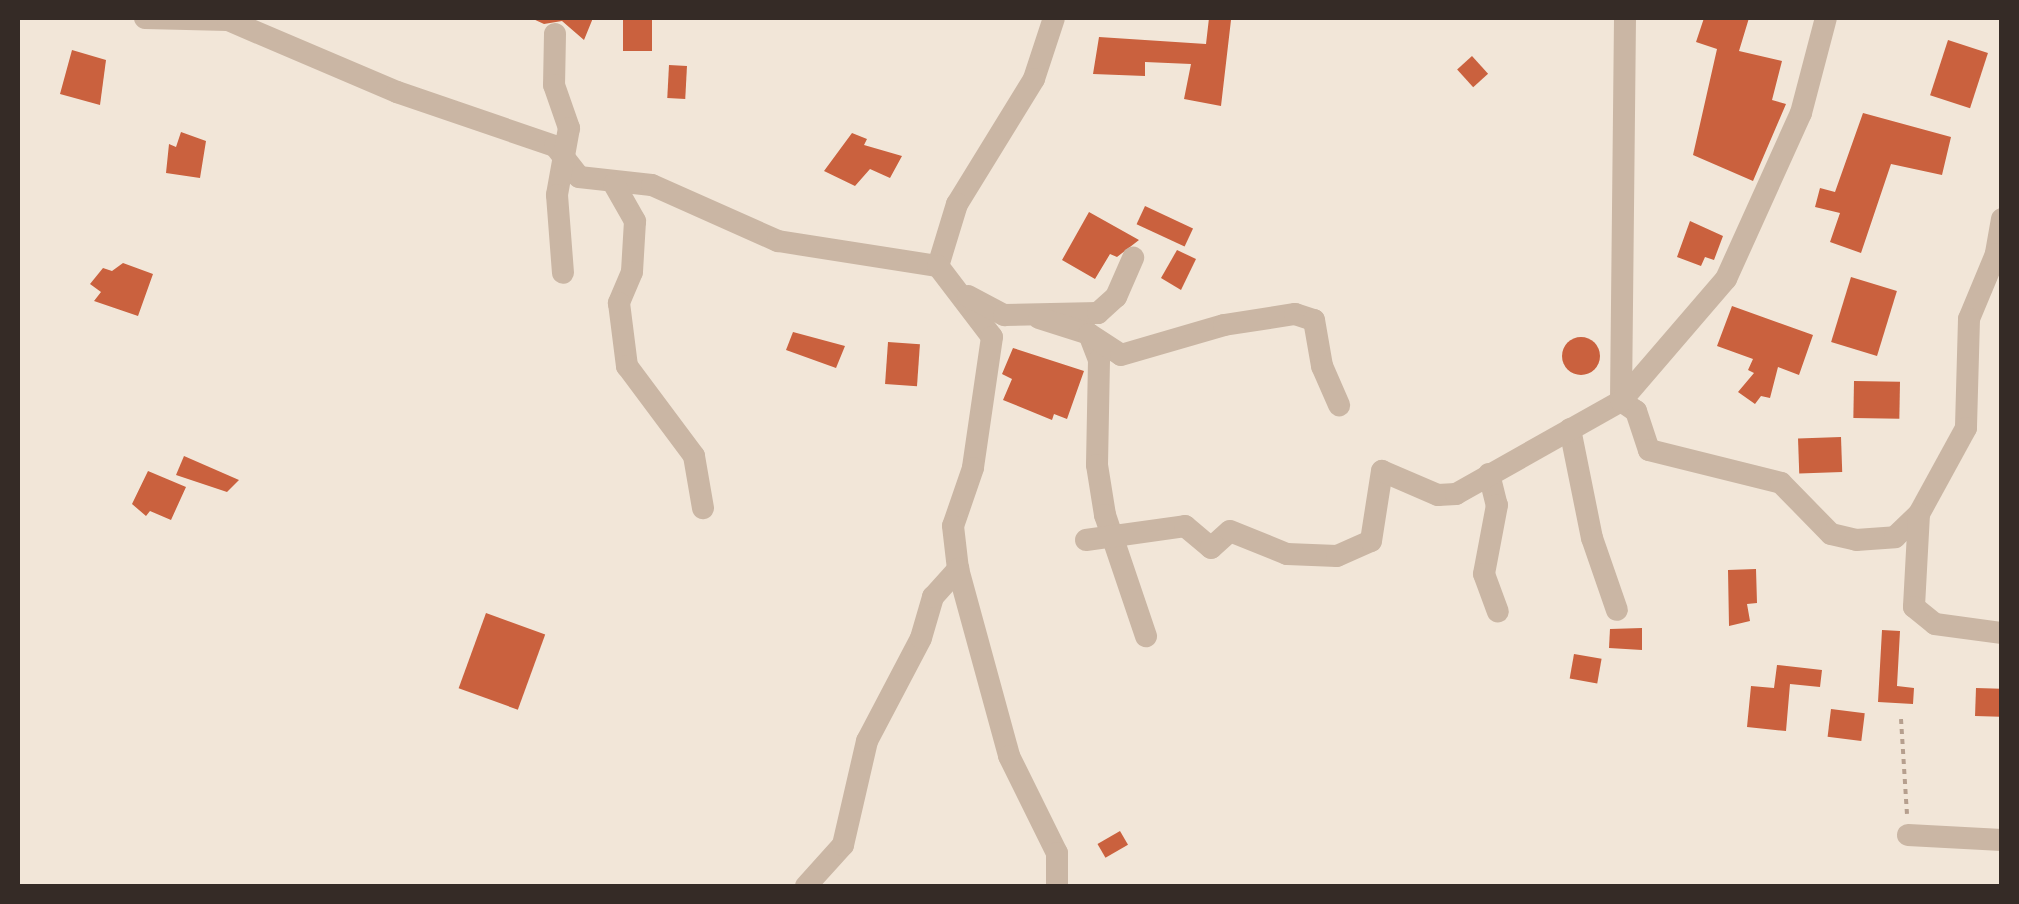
<!DOCTYPE html>
<style>
body{margin:0}
#map{position:relative;width:2019px;height:904px;overflow:hidden;background:#f2e6d8;font-family:"Sofia Sans Condensed",sans-serif}
div>[style]{position:absolute}
[style*='--x']{left:calc(var(--x)*1px);top:calc(var(--y)*1px);width:calc(var(--w)*1px);rotate:calc(var(--a)*1deg)}
.building>*{inset:0;background:#ca613e;transform-origin:0 0}
.round{border-radius:50%}
.path>*{height:4px;margin-top:-2px;transform-origin:0;background:repeating-linear-gradient(90deg,#b69f8e 0 5px,transparent 0 10px)}
.street>*{height:22px;margin:-11px;padding:0 11px;transform-origin:11px;border-radius:11px;background:#cab6a4}
span{translate:-50% -50%;white-space:nowrap;text-align:center;line-height:1.15;-webkit-text-stroke:8px #faf0e4;paint-order:stroke}
.frame{position:absolute;inset:0;border:20px solid #352b26;pointer-events:none}
</style>
<div id="map">
<div class="building">
<i style="clip-path:polygon(531px 18px,593px 18px,584px 40px,562px 21px,544px 24px)"></i>
<i style="left:623px;top:18px;width:29px;height:33px"></i>
<i style="clip-path:polygon(1209px 18px,1231px 20px,1221px 106px,1184px 99px,1191px 64px,1145px 62px,1145px 76px,1093px 74px,1099px 37px,1206px 44px)"></i>
<i style="clip-path:polygon(1704px 18px,1749px 18px,1739px 51px,1782px 61px,1772px 100px,1786px 104px,1753px 181px,1693px 155px,1717px 49px,1696px 42px)"></i>
<i style="left:1948px;top:40px;width:42px;height:58px;rotate:18deg"></i>
<i style="clip-path:polygon(72px 50px,106px 60px,100px 105px,60px 94px)"></i>
<i style="left:1472px;top:56px;width:24px;height:20px;rotate:48deg"></i>
<i style="left:669px;top:65px;width:18px;height:33px;rotate:3deg"></i>
<i style="clip-path:polygon(1863px 113px,1951px 137px,1942px 175px,1891px 164px,1861px 253px,1830px 242px,1840px 213px,1815px 207px,1820px 188px,1835px 192px)"></i>
<i style="clip-path:polygon(181px 132px,206px 141px,200px 178px,166px 173px,169px 144px,176px 147px)"></i>
<i style="clip-path:polygon(852px 133px,867px 139px,864px 145px,902px 156px,890px 178px,870px 169px,855px 186px,824px 171px)"></i>
<i style="left:1145px;top:206px;width:53px;height:20px;rotate:25deg"></i>
<i style="clip-path:polygon(1089px 212px,1139px 240px,1117px 257px,1110px 254px,1095px 279px,1062px 260px)"></i>
<i style="clip-path:polygon(1690px 221px,1723px 236px,1714px 260px,1705px 257px,1701px 266px,1677px 257px)"></i>
<i style="clip-path:polygon(1177px 250px,1196px 259px,1181px 290px,1161px 278px)"></i>
<i style="clip-path:polygon(123px 263px,153px 274px,138px 316px,94px 301px,101px 292px,90px 284px,103px 268px,112px 271px)"></i>
<i style="left:1851px;top:277px;width:48px;height:68px;rotate:17deg"></i>
<i style="clip-path:polygon(1732px 306px,1813px 335px,1799px 375px,1778px 367px,1770px 398px,1761px 396px,1755px 404px,1738px 392px,1754px 373px,1748px 370px,1753px 359px,1717px 346px)"></i>
<i style="clip-path:polygon(793px 332px,845px 346px,836px 368px,786px 350px)"></i>
<i class="round" style="left:1562px;top:337px;width:38px;height:38px"></i>
<i style="left:888px;top:342px;width:32px;height:42px;rotate:4deg"></i>
<i style="clip-path:polygon(1013px 348px,1084px 371px,1067px 419px,1054px 414px,1052px 420px,1003px 400px,1012px 379px,1002px 374px)"></i>
<i style="left:1854px;top:381px;width:46px;height:37px;rotate:1deg"></i>
<i style="left:1841px;top:437px;width:35px;height:43px;rotate:88deg"></i>
<i style="clip-path:polygon(184px 456px,239px 480px,227px 492px,176px 475px)"></i>
<i style="clip-path:polygon(148px 471px,186px 487px,171px 520px,150px 511px,146px 516px,132px 504px)"></i>
<i style="clip-path:polygon(1756px 569px,1757px 603px,1747px 604px,1750px 621px,1729px 626px,1728px 570px)"></i>
<i style="left:486px;top:613px;width:63px;height:80px;rotate:20deg"></i>
<i style="clip-path:polygon(1642px 628px,1642px 650px,1609px 648px,1610px 629px)"></i>
<i style="clip-path:polygon(1882px 630px,1900px 631px,1897px 686px,1914px 688px,1913px 704px,1878px 702px)"></i>
<i style="left:1574px;top:654px;width:28px;height:25px;rotate:10deg"></i>
<i style="clip-path:polygon(1777px 665px,1822px 670px,1820px 687px,1790px 684px,1786px 731px,1747px 727px,1751px 686px,1774px 688px)"></i>
<i style="left:1976px;top:688px;width:25px;height:28px;rotate:2deg"></i>
<i style="left:1831px;top:709px;width:34px;height:28px;rotate:7deg"></i>
<i style="left:1120px;top:831px;width:16px;height:26px;rotate:60deg"></i>
</div>
<div class="path">
<i style="--x:1901;--y:719;--w:95;--a:86.4"></i>
</div>
<div class="street">
<i style="--x:145;--y:18;--w:83;--a:1.4"></i>
<i style="--x:228;--y:20;--w:184;--a:23.1"></i>
<i style="--x:397;--y:92;--w:167;--a:18.9"></i>
<i style="--x:555;--y:146;--w:39;--a:52"></i>
<i style="--x:579;--y:177;--w:73;--a:6.3"></i>
<i style="--x:652;--y:185;--w:138;--a:24"></i>
<i style="--x:778;--y:241;--w:162;--a:8.9"></i>
<i style="--x:1054;--y:18;--w:64;--a:108.2"></i>
<i style="--x:1034;--y:79;--w:147;--a:121.6"></i>
<i style="--x:957;--y:204;--w:65;--a:107"></i>
<i style="--x:938;--y:266;--w:89;--a:52.7"></i>
<i style="--x:992;--y:337;--w:132;--a:98.3"></i>
<i style="--x:973;--y:468;--w:61;--a:109"></i>
<i style="--x:953;--y:526;--w:43;--a:83.4"></i>
<i style="--x:958;--y:569;--w:194;--a:74.7"></i>
<i style="--x:1009;--y:756;--w:108;--a:63.7"></i>
<i style="--x:1057;--y:853;--w:33;--a:90"></i>
<i style="--x:1625;--y:18;--w:383;--a:90.6"></i>
<i style="--x:1621;--y:401;--w:18;--a:34"></i>
<i style="--x:1636;--y:411;--w:41;--a:71.6"></i>
<i style="--x:1649;--y:450;--w:136;--a:14"></i>
<i style="--x:1781;--y:483;--w:71;--a:45.6"></i>
<i style="--x:1831;--y:534;--w:26;--a:13"></i>
<i style="--x:1856;--y:540;--w:39;--a:-4"></i>
<i style="--x:1895;--y:537;--w:33;--a:-44"></i>
<i style="--x:555;--y:34;--w:51;--a:91.1"></i>
<i style="--x:554;--y:85;--w:46;--a:70.8"></i>
<i style="--x:569;--y:128;--w:68;--a:100.2"></i>
<i style="--x:557;--y:195;--w:78;--a:85.6"></i>
<i style="--x:614;--y:184;--w:43;--a:60.4"></i>
<i style="--x:635;--y:221;--w:51;--a:93.4"></i>
<i style="--x:632;--y:272;--w:34;--a:113"></i>
<i style="--x:619;--y:303;--w:64;--a:82.8"></i>
<i style="--x:627;--y:366;--w:112;--a:53.3"></i>
<i style="--x:694;--y:456;--w:53;--a:80.2"></i>
<i style="--x:2002;--y:219;--w:36;--a:100"></i>
<i style="--x:1996;--y:254;--w:70;--a:112.6"></i>
<i style="--x:1969;--y:319;--w:109;--a:91.6"></i>
<i style="--x:1966;--y:428;--w:98;--a:118.7"></i>
<i style="--x:1919;--y:514;--w:93;--a:93.1"></i>
<i style="--x:1914;--y:607;--w:27;--a:39"></i>
<i style="--x:1935;--y:624;--w:68;--a:7.7"></i>
<i style="--x:968;--y:296;--w:41;--a:27.8"></i>
<i style="--x:1004;--y:315;--w:94;--a:-1.2"></i>
<i style="--x:1098;--y:313;--w:24;--a:-42"></i>
<i style="--x:1116;--y:297;--w:43;--a:-66.4"></i>
<i style="--x:1039;--y:318;--w:52;--a:17.7"></i>
<i style="--x:1089;--y:334;--w:28;--a:69"></i>
<i style="--x:1099;--y:360;--w:105;--a:91.1"></i>
<i style="--x:1097;--y:465;--w:51;--a:80.9"></i>
<i style="--x:1105;--y:515;--w:128;--a:71.3"></i>
<i style="--x:1089;--y:334;--w:38;--a:33"></i>
<i style="--x:1121;--y:355;--w:107;--a:-16.2"></i>
<i style="--x:1224;--y:325;--w:72;--a:-8.8"></i>
<i style="--x:1295;--y:314;--w:20;--a:18"></i>
<i style="--x:1314;--y:320;--w:47;--a:80.1"></i>
<i style="--x:1322;--y:366;--w:43;--a:66.4"></i>
<i style="--x:1570;--y:429;--w:111;--a:78.6"></i>
<i style="--x:1592;--y:538;--w:76;--a:70.9"></i>
<i style="--x:1489;--y:474;--w:32;--a:76"></i>
<i style="--x:1497;--y:505;--w:70;--a:100.7"></i>
<i style="--x:1484;--y:574;--w:40;--a:69.8"></i>
<i style="--x:1086;--y:540;--w:100;--a:-8"></i>
<i style="--x:1185;--y:526;--w:34;--a:40"></i>
<i style="--x:1211;--y:548;--w:25;--a:-42"></i>
<i style="--x:1230;--y:531;--w:61;--a:22"></i>
<i style="--x:1287;--y:554;--w:50;--a:2.3"></i>
<i style="--x:1337;--y:556;--w:37;--a:-24"></i>
<i style="--x:1371;--y:541;--w:71;--a:-81.1"></i>
<i style="--x:1382;--y:471;--w:61;--a:23.2"></i>
<i style="--x:1438;--y:495;--w:18;--a:-3"></i>
<i style="--x:1456;--y:494;--w:189;--a:-29.4"></i>
<i style="--x:1621;--y:401;--w:161;--a:-49.3"></i>
<i style="--x:1726;--y:279;--w:182;--a:-65.7"></i>
<i style="--x:1801;--y:113;--w:98;--a:-75.3"></i>
<i style="--x:1908;--y:835;--w:94;--a:3"></i>
<i style="--x:806;--y:886;--w:55;--a:-47.9"></i>
<i style="--x:843;--y:845;--w:107;--a:-77"></i>
<i style="--x:867;--y:741;--w:116;--a:-62.3"></i>
<i style="--x:921;--y:638;--w:43;--a:-73.7"></i>
<i style="--x:933;--y:597;--w:38;--a:-48"></i>
</div>
<div class="frame"></div>
</div>
